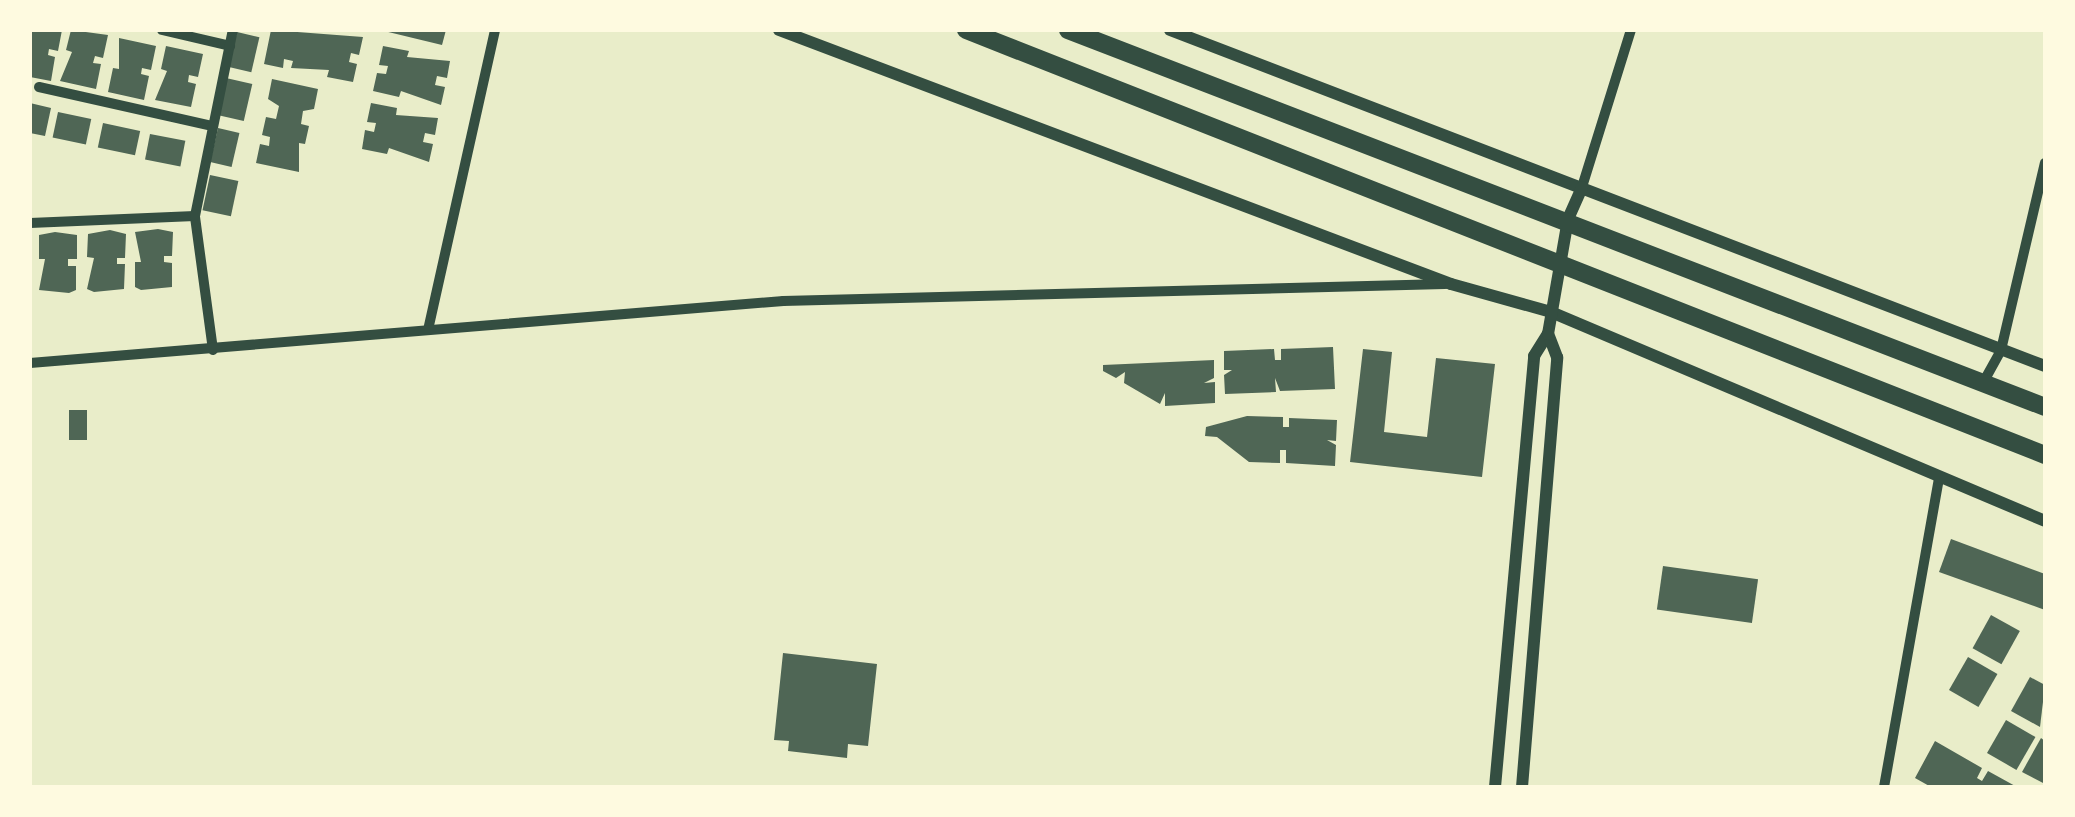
<!DOCTYPE html>
<style>
body{margin:0}
#map{position:relative;width:2075px;height:817px;overflow:hidden;background:#e9edc9;font-family:Helvetica,sans-serif}
div>[style]{position:absolute}
[style*='--x']{left:calc(var(--x)*1px);top:calc(var(--y)*1px);width:calc(var(--w)*1px);rotate:calc(var(--a)*1deg)}
.building>*{inset:0;background:#4f6655;transform-origin:0 0}
.minor>*{height:10px;margin:-5px;padding:0 5px;transform-origin:5px;border-radius:5px;background:#344e41}
.tertiary>*{height:12px;margin:-6px;padding:0 6px;transform-origin:6px;border-radius:6px;background:#344e41}
.trunk>*{height:18px;margin:-9px;padding:0 9px;transform-origin:9px;border-radius:9px;background:#344e41}
span{translate:-50% -50%;white-space:nowrap;text-align:center;line-height:1.15;-webkit-text-stroke:10px #fefae0;paint-order:stroke}
.frame{position:absolute;inset:0;border:32px solid #fefae0;pointer-events:none}
</style>
<div id="map">
<div class="building">
<i style="clip-path:polygon(30px 30px,62px 30px,58px 51px,49px 49px,48px 55px,55px 57px,51px 81px,30px 77px)"></i>
<i style="clip-path:polygon(71px 30px,108px 35px,103px 58px,95px 56px,93px 63px,101px 64px,96px 89px,60px 81px,72px 52px,66px 50px)"></i>
<i style="clip-path:polygon(271px 30px,363px 37px,359px 55px,351px 53px,349px 62px,357px 64px,353px 82px,327px 77px,329px 70px,291px 68px,293px 61px,284px 59px,283px 68px,264px 64px)"></i>
<i style="clip-path:polygon(380px 30px,446px 30px,442px 45px)"></i>
<i style="left:237px;top:32px;width:23px;height:36px;rotate:13deg"></i>
<i style="clip-path:polygon(119px 38px,156px 46px,151px 70px,142px 68px,141px 74px,149px 76px,144px 100px,108px 92px,113px 68px,119px 69px)"></i>
<i style="clip-path:polygon(166px 46px,203px 54px,198px 77px,189px 75px,188px 82px,196px 84px,191px 107px,155px 100px,167px 71px,161px 69px)"></i>
<i style="clip-path:polygon(383px 46px,409px 51px,407px 57px,450px 61px,447px 78px,437px 76px,435px 85px,445px 87px,441px 105px,401px 91px,399px 97px,373px 91px,377px 73px,386px 74px,388px 66px,379px 65px)"></i>
<i style="left:226px;top:78px;width:27px;height:38px;rotate:13deg"></i>
<i style="clip-path:polygon(272px 79px,318px 89px,314px 109px,303px 111px,301px 124px,309px 126px,305px 144px,299px 143px,299px 172px,256px 163px,260px 144px,269px 146px,270px 137px,262px 135px,266px 117px,276px 119px,279px 106px,268px 99px)"></i>
<i style="clip-path:polygon(30px 103px,51px 108px,45px 136px,30px 133px)"></i>
<i style="clip-path:polygon(371px 103px,397px 108px,396px 115px,438px 118px,435px 135px,425px 133px,423px 142px,433px 144px,429px 162px,389px 148px,387px 154px,362px 149px,365px 130px,374px 132px,376px 123px,367px 122px)"></i>
<i style="left:58px;top:112px;width:34px;height:26px;rotate:12deg"></i>
<i style="left:103px;top:123px;width:38px;height:25px;rotate:12deg"></i>
<i style="left:218px;top:128px;width:22px;height:35px;rotate:13deg"></i>
<i style="left:150px;top:134px;width:36px;height:26px;rotate:11deg"></i>
<i style="left:210px;top:175px;width:29px;height:36px;rotate:12deg"></i>
<i style="clip-path:polygon(158px 229px,173px 232px,172px 256px,164px 256px,164px 262px,172px 263px,172px 287px,141px 290px,135px 287px,135px 262px,141px 262px,135px 232px)"></i>
<i style="clip-path:polygon(110px 230px,126px 234px,125px 258px,117px 258px,117px 264px,125px 264px,124px 289px,94px 292px,87px 289px,94px 258px,87px 257px,88px 234px)"></i>
<i style="clip-path:polygon(55px 232px,77px 235px,77px 259px,68px 259px,68px 266px,76px 266px,76px 290px,69px 293px,39px 290px,45px 259px,39px 259px,39px 235px)"></i>
<i style="clip-path:polygon(1333px 347px,1335px 389px,1280px 391px,1275px 378px,1276px 392px,1225px 394px,1224px 375px,1232px 370px,1224px 370px,1224px 351px,1274px 349px,1275px 360px,1281px 360px,1281px 349px)"></i>
<i style="clip-path:polygon(1363px 349px,1392px 352px,1384px 432px,1427px 437px,1436px 358px,1495px 364px,1482px 477px,1350px 462px)"></i>
<i style="clip-path:polygon(1214px 360px,1214px 378px,1204px 383px,1215px 382px,1215px 403px,1165px 406px,1165px 393px,1160px 404px,1124px 383px,1125px 372px,1116px 378px,1103px 371px,1103px 365px)"></i>
<i style="left:69px;top:410px;width:18px;height:30px"></i>
<i style="clip-path:polygon(1247px 416px,1283px 417px,1283px 427px,1289px 427px,1289px 418px,1337px 420px,1336px 441px,1327px 440px,1336px 445px,1335px 466px,1286px 463px,1286px 450px,1280px 450px,1280px 463px,1249px 462px,1217px 437px,1205px 436px,1206px 427px)"></i>
<i style="clip-path:polygon(1951px 539px,2045px 574px,2045px 610px,1939px 572px)"></i>
<i style="left:1663px;top:566px;width:96px;height:44px;rotate:8deg"></i>
<i style="left:1991px;top:615px;width:33px;height:38px;rotate:29deg"></i>
<i style="clip-path:polygon(783px 653px,877px 664px,868px 746px,848px 744px,847px 758px,788px 751px,789px 741px,774px 740px)"></i>
<i style="left:1968px;top:657px;width:34px;height:38px;rotate:30deg"></i>
<i style="clip-path:polygon(2030px 677px,2045px 685px,2040px 727px,2011px 711px)"></i>
<i style="left:2006px;top:720px;width:34px;height:38px;rotate:30deg"></i>
<i style="clip-path:polygon(2041px 738px,2045px 741px,2045px 784px,2022px 772px)"></i>
<i style="clip-path:polygon(1935px 741px,1982px 768px,1977px 778px,1982px 781px,1988px 771px,2017px 787px,1931px 787px,1915px 778px)"></i>
</div>
<div class="minor">
<i style="--x:162;--y:30;--w:70;--a:13.2"></i>
<i style="--x:39;--y:87;--w:177;--a:12.7"></i>
<i style="--x:1582;--y:187;--w:164;--a:-72.7"></i>
<i style="--x:30;--y:223;--w:165;--a:-2.4"></i>
<i style="--x:428;--y:330;--w:307;--a:-77.4"></i>
<i style="--x:213;--y:350;--w:135;--a:-97.7"></i>
<i style="--x:195;--y:216;--w:190;--a:-78.5"></i>
<i style="--x:30;--y:363;--w:756;--a:-4.71"></i>
<i style="--x:783;--y:301;--w:662;--a:-1.47"></i>
<i style="--x:1984;--y:381;--w:35;--a:-61"></i>
<i style="--x:2001;--y:350;--w:192;--a:-76.8"></i>
<i style="--x:1884;--y:787;--w:313;--a:-79.9"></i>
</div>
<div class="tertiary">
<i style="--x:779;--y:30;--w:718;--a:20.71"></i>
<i style="--x:1451;--y:284;--w:104;--a:15.6"></i>
<i style="--x:1551;--y:312;--w:536;--a:22.93"></i>
<i style="--x:1170;--y:30;--w:937;--a:21.01"></i>
<i style="--x:1495;--y:787;--w:433;--a:-84.8"></i>
<i style="--x:1534;--y:356;--w:26;--a:-58"></i>
<i style="--x:1522;--y:787;--w:431;--a:-85.3"></i>
<i style="--x:1557;--y:357;--w:25;--a:-111"></i>
<i style="--x:1548;--y:334;--w:117;--a:-80.1"></i>
<i style="--x:1568;--y:219;--w:35;--a:-66"></i>
</div>
<div class="trunk">
<i style="--x:966;--y:30;--w:1160;--a:21.5"></i>
<i style="--x:1068;--y:30;--w:1047;--a:21.1"></i>
</div>
<div class="frame"></div>
</div>
